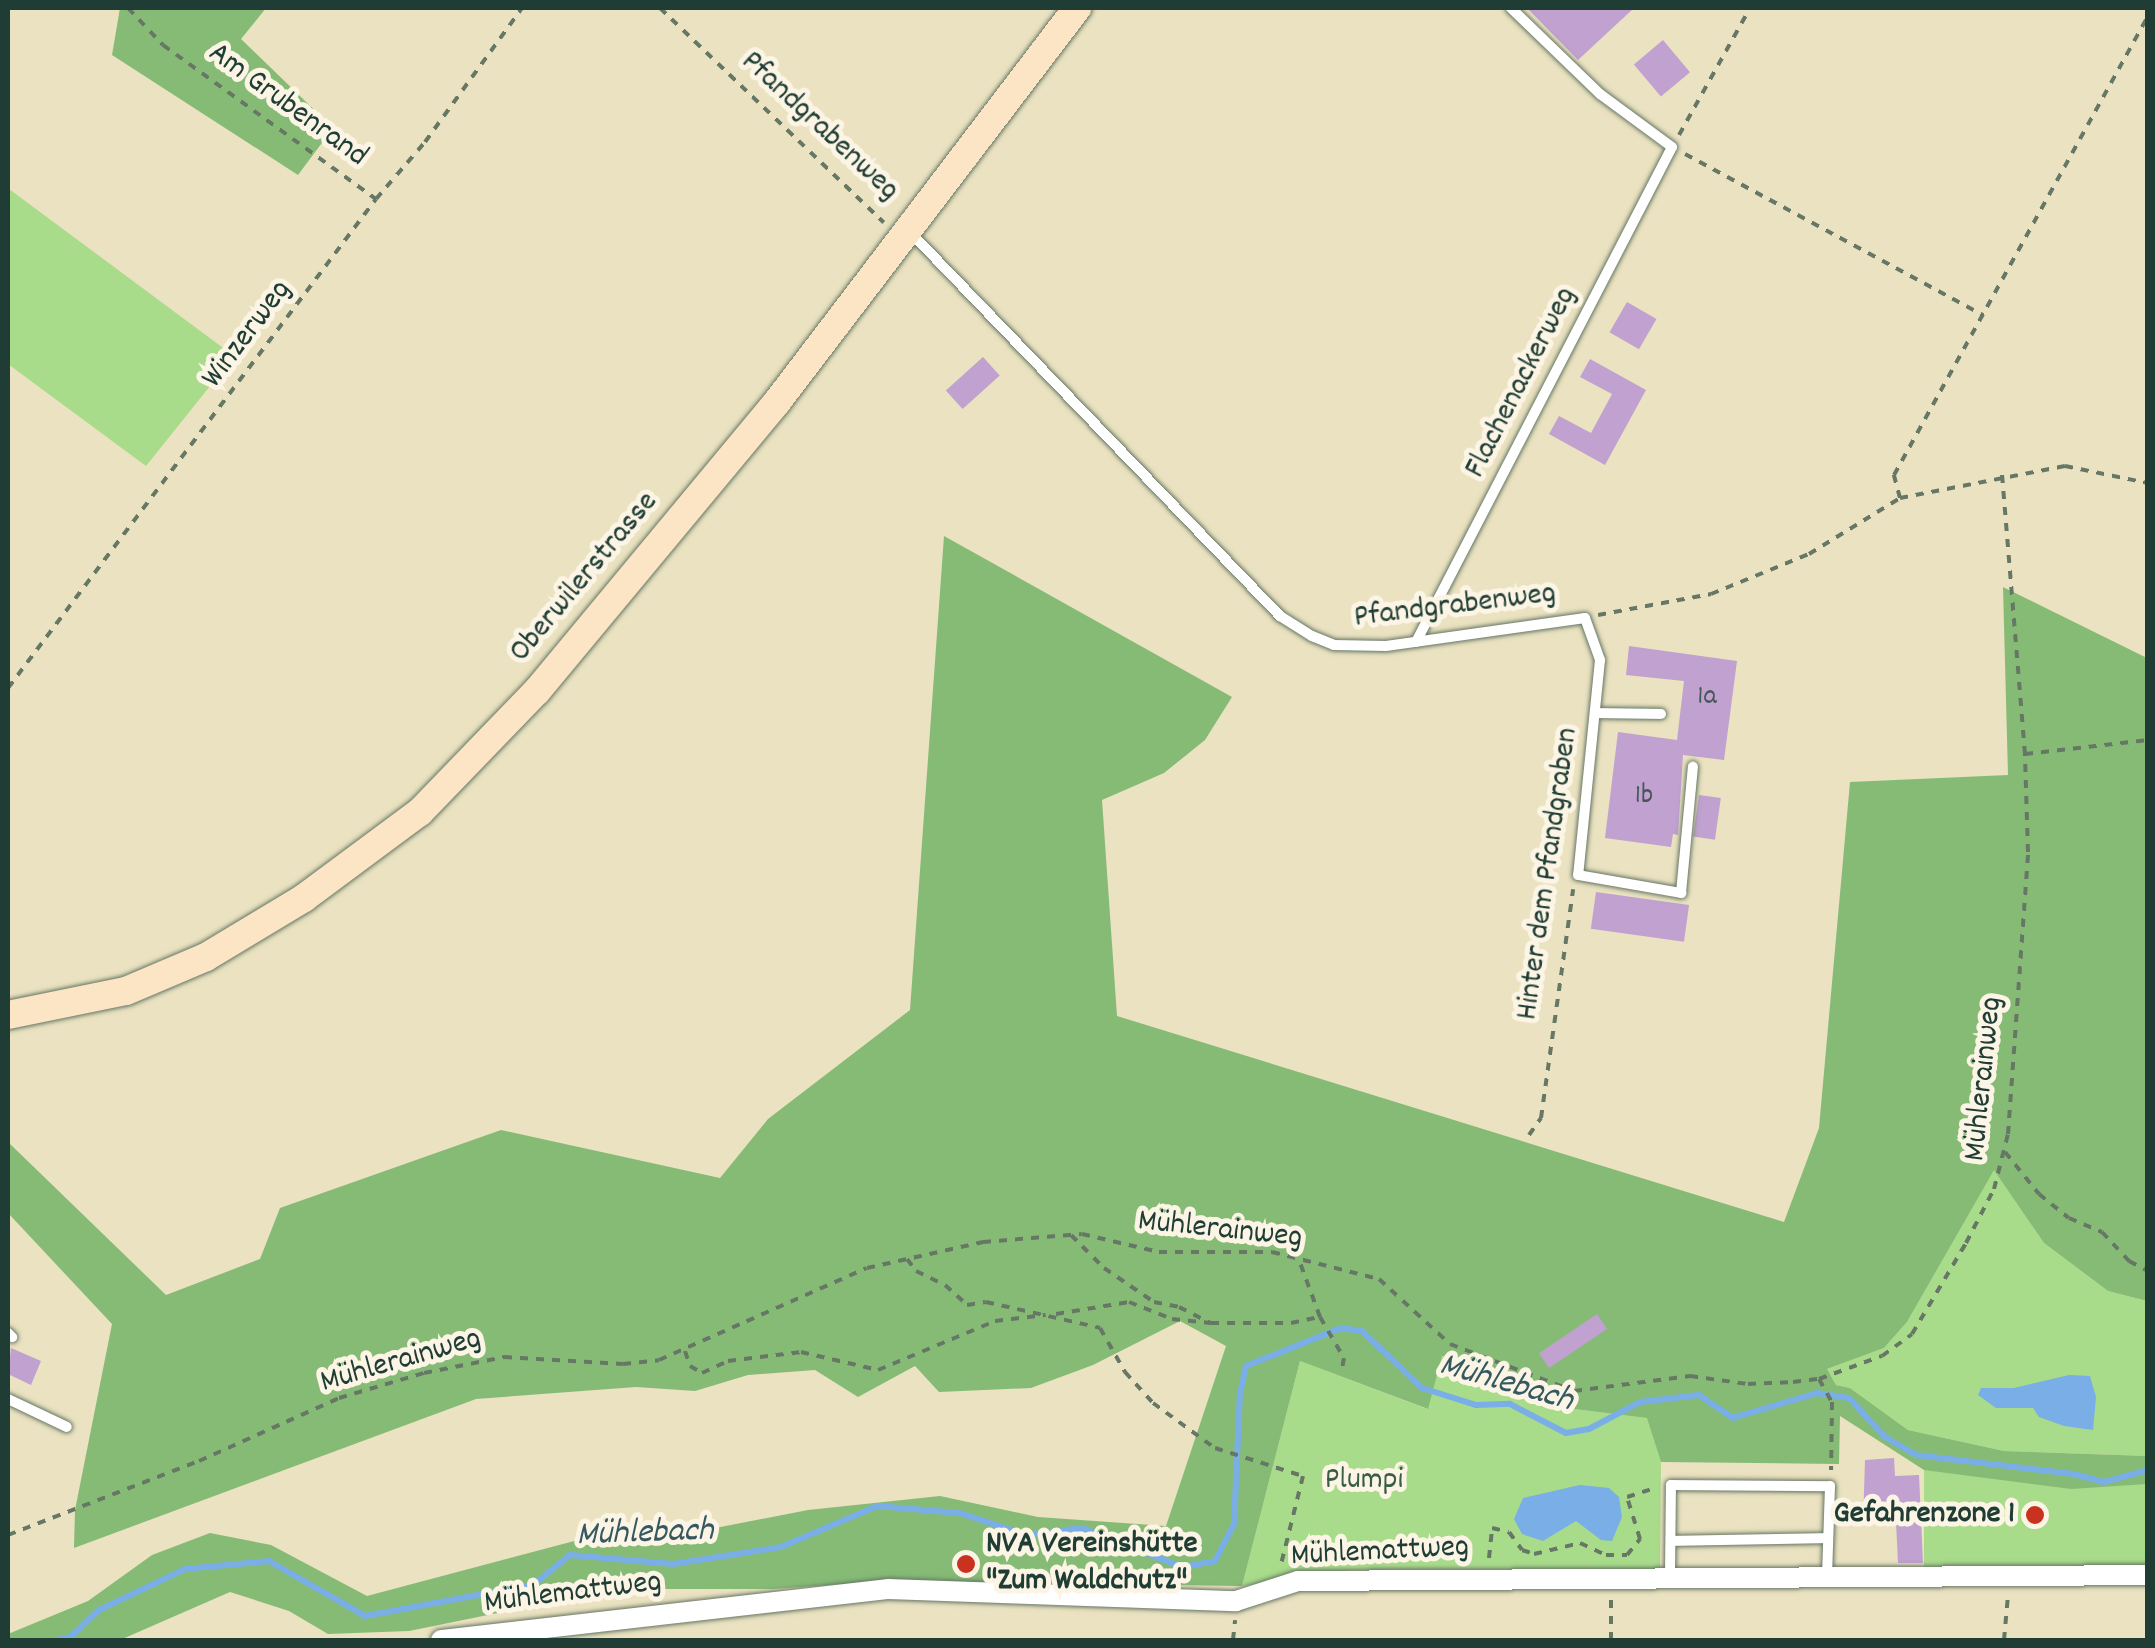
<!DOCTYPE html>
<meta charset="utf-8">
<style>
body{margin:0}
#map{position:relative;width:2155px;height:1648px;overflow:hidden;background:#eae2c0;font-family:Dekko,sans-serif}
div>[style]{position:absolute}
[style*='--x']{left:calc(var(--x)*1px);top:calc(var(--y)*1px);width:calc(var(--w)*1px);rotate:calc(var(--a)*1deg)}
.green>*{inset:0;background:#a8db8a;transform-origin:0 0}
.forest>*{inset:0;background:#86bb76}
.water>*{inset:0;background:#79aee7}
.stream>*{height:6px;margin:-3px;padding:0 3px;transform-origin:3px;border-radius:3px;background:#79aee7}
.building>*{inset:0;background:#c0a1cf;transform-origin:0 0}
.path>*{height:4px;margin-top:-2px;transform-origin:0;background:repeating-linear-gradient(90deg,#667765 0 8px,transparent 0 16px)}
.roads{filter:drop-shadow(0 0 2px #667765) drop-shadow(0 0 2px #667765)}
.lane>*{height:10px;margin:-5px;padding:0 5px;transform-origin:5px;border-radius:5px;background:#fff}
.street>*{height:20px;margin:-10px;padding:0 10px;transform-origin:10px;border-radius:10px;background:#fff}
.secondary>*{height:28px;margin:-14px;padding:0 14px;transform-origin:14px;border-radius:14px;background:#fce5c4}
.dots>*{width:28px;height:28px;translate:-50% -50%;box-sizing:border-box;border:5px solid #fcf5e5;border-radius:50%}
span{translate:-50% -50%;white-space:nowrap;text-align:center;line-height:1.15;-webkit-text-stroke:10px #fcf5e5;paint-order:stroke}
.number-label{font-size:28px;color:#47565b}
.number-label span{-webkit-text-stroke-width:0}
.street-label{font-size:32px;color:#1f3d34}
.park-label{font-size:32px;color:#3a5d45}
.poi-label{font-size:32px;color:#1f3d34;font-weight:700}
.right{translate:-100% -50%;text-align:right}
.left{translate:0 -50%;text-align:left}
.water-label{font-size:35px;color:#365961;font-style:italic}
.frame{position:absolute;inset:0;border:10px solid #1f3d34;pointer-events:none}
</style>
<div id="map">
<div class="green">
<i style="clip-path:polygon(9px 189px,234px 356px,146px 466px,8px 364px)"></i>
<i style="clip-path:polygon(1994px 1169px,2044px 1243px,2108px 1291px,2147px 1301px,2147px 1456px,2004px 1451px,1908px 1430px,1850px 1388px,1836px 1385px,1827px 1369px,1884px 1348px,1907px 1322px)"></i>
<i style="clip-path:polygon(1441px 1356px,1566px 1408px,1648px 1418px,1661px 1462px,1660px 1569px,1352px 1570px,1242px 1586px,1300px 1361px,1427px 1409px)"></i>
<i style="left:2147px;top:1469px;width:103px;height:223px;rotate:90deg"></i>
</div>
<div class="forest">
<i style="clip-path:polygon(120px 8px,266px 8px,241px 39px,333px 128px,298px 175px,112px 55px)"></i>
<i style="clip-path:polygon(944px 536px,1232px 697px,1205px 740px,1164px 773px,1102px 800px,1117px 1016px,1784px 1222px,1819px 1128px,1850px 782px,2008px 775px,2003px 587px,2147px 658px,2147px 1301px,2108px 1291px,2044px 1243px,1994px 1170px,1907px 1322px,1884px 1348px,1827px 1369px,1836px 1385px,1850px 1388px,1908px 1430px,2004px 1451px,2147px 1456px,2147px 1484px,2071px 1489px,1924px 1470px,1840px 1416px,1839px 1464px,1661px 1462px,1647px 1418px,1566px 1408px,1442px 1356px,1428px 1409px,1300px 1361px,1242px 1586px,886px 1581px,773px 1589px,615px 1589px,409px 1631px,328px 1634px,289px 1611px,230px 1592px,120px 1640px,8px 1640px,8px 1634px,88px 1601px,152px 1555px,210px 1533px,271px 1545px,367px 1596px,597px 1535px,633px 1544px,808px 1510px,940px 1496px,1038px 1517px,1166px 1526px,1226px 1346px,1180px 1321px,1093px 1365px,1031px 1388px,939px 1392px,915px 1366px,858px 1397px,815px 1370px,748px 1375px,695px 1391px,636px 1387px,476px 1399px,74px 1548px,75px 1510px,112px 1324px,8px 1213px,8px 1142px,166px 1295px,260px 1259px,280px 1208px,501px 1130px,720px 1178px,768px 1119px,910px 1010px)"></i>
</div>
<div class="water">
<i style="clip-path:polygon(2069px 1375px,2090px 1376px,2096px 1397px,2093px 1430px,2064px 1426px,2039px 1417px,2033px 1408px,1996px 1408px,1978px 1395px,1981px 1388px,2014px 1388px)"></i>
<i style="clip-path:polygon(1580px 1485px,1609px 1488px,1619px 1497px,1622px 1517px,1612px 1541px,1601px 1540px,1576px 1521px,1543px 1541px,1522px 1534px,1514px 1519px,1523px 1498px)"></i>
</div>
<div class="stream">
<i style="--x:57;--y:1640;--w:13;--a:-13"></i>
<i style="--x:70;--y:1637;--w:40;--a:-43"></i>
<i style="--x:99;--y:1610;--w:95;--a:-25.5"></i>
<i style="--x:185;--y:1569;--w:84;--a:-5.4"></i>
<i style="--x:269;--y:1561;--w:111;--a:29.8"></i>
<i style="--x:365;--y:1616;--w:171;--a:-10.5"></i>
<i style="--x:533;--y:1585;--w:48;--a:-39"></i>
<i style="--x:570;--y:1555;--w:103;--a:5"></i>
<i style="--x:673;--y:1564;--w:109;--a:-8.9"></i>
<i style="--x:781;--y:1547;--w:104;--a:-23.1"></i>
<i style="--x:877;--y:1506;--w:83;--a:4.8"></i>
<i style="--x:960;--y:1513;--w:70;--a:18.4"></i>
<i style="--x:1026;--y:1535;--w:56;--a:-7.1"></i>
<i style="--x:1082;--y:1528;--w:107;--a:21.3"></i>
<i style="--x:1182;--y:1567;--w:34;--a:-10"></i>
<i style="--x:1215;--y:1561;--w:42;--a:-62.8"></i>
<i style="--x:1234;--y:1524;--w:130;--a:-87.4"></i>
<i style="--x:1240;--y:1394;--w:29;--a:-78"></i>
<i style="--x:1246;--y:1366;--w:102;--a:-21.8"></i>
<i style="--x:1341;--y:1328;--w:21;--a:8"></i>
<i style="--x:1362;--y:1331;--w:83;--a:43.5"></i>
<i style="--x:1422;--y:1388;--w:57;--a:17.5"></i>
<i style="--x:1476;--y:1405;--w:34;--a:-2"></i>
<i style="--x:1510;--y:1404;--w:63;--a:27.4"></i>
<i style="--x:1566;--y:1433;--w:23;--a:-10"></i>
<i style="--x:1589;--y:1429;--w:58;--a:-27.9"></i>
<i style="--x:1640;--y:1402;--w:59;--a:-6.8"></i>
<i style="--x:1699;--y:1395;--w:41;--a:34.1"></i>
<i style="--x:1733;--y:1418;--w:88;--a:-16.6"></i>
<i style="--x:1817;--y:1393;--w:32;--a:9"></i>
<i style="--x:1849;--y:1398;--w:53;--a:47.3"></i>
<i style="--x:1885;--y:1437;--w:36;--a:30"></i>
<i style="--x:1916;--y:1455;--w:159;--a:6.9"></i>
<i style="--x:2074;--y:1474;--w:31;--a:15"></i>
<i style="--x:2104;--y:1482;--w:46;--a:-15.3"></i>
</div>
<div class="building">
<i style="clip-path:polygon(1527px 8px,1634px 8px,1578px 60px)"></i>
<i style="left:1663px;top:40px;width:42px;height:38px;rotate:50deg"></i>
<i style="left:1627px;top:302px;width:34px;height:35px;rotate:30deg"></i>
<i style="left:983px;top:357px;width:25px;height:50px;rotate:48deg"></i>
<i style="clip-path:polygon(1590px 359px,1646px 390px,1605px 465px,1549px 434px,1559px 416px,1591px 433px,1612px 394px,1580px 377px)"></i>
<i style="clip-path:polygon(1629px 646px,1737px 661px,1724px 760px,1683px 755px,1678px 835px,1673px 834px,1671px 847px,1605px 838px,1618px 732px,1677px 740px,1684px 681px,1626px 675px)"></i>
<i style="left:1699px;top:795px;width:22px;height:42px;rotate:8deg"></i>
<i style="left:1596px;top:892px;width:94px;height:37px;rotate:8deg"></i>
<i style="left:1597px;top:1314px;width:18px;height:70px;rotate:56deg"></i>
<i style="clip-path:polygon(11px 1348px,41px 1361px,31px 1385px,8px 1374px)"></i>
<i style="clip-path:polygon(1894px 1458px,1895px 1476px,1919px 1475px,1923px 1563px,1898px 1563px,1896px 1522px,1863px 1523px,1865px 1460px)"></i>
</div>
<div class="path">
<i style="--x:128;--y:8;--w:51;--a:46.6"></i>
<i style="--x:163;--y:45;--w:263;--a:35.9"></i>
<i style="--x:660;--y:8;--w:310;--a:43.8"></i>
<i style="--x:1679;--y:135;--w:145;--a:-60.8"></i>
<i style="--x:1685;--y:154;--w:339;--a:28.4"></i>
<i style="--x:1900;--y:498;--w:24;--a:-105"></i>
<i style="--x:1894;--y:475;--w:525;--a:-61.04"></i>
<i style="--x:1598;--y:615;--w:115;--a:-10.5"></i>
<i style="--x:1711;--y:594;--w:106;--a:-22.2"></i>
<i style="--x:1809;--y:554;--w:107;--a:-31.6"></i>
<i style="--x:1900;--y:498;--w:168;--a:-11"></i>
<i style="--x:2065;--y:466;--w:85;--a:11.6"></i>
<i style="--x:8;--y:688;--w:612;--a:-53.04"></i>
<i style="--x:376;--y:199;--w:75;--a:-49.3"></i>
<i style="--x:425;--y:142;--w:165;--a:-54.1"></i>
<i style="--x:2025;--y:754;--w:124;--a:-6.5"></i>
<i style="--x:1529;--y:1135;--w:21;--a:-55"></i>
<i style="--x:1541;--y:1118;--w:231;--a:-82"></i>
<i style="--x:2005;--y:1152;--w:54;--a:51"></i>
<i style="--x:2039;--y:1194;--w:38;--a:39"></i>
<i style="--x:2069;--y:1218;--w:36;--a:23"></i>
<i style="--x:2102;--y:1232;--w:40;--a:47"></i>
<i style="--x:2129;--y:1261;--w:21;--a:28"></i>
<i style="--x:1071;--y:1235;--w:47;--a:45"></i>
<i style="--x:1104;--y:1268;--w:60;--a:34.2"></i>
<i style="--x:1154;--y:1302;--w:25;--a:11"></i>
<i style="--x:1179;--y:1307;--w:36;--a:27"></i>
<i style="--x:1211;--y:1323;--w:80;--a:0"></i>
<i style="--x:1291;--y:1323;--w:30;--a:-12"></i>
<i style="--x:1320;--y:1317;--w:61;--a:-110.2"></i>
<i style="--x:907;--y:1259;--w:15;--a:53"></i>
<i style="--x:916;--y:1271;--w:32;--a:26"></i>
<i style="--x:945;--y:1285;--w:30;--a:42"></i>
<i style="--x:967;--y:1305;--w:19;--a:-9"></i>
<i style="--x:986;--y:1302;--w:117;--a:12.8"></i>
<i style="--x:1100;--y:1328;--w:51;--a:60.4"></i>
<i style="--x:1125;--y:1372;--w:42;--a:47.9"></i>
<i style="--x:1153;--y:1403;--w:77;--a:36"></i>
<i style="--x:1215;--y:1448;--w:92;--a:17.7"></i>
<i style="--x:1303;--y:1476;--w:91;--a:104"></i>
<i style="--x:1056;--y:1314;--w:74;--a:-9.3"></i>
<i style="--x:1129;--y:1302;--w:46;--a:21.6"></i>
<i style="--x:1172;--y:1319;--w:39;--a:6"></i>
<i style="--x:1320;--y:1317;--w:48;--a:59.7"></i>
<i style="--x:1344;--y:1358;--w:15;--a:101"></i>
<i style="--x:685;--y:1351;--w:16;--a:72"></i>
<i style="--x:690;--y:1366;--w:14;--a:30"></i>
<i style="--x:702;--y:1373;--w:29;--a:-25"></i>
<i style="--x:728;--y:1361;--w:74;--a:-7"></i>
<i style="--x:801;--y:1352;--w:79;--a:13.2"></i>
<i style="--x:878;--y:1370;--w:127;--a:-22.7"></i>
<i style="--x:995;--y:1321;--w:51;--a:-6.7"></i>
<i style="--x:1819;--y:1379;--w:26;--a:61"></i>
<i style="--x:1832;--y:1402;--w:68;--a:90.8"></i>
<i style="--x:8;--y:1535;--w:205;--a:-21.2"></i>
<i style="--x:199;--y:1461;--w:154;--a:-24.2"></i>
<i style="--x:339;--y:1398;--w:89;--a:-16.4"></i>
<i style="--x:424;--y:1373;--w:82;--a:-11.3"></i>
<i style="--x:504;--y:1357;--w:119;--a:3.4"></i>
<i style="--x:623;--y:1364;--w:36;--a:-6"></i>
<i style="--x:659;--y:1360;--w:227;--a:-23.9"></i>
<i style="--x:867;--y:1268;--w:119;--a:-12.6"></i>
<i style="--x:983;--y:1242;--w:99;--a:-4.6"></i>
<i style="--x:1082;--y:1234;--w:79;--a:13.2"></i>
<i style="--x:1159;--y:1252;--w:113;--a:0"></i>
<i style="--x:1272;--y:1252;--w:110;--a:14.2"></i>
<i style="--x:1379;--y:1279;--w:96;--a:42.5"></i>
<i style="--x:1450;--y:1344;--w:133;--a:20.8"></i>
<i style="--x:1574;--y:1391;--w:117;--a:-7.4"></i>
<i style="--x:1690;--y:1376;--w:59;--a:7.9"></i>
<i style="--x:1748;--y:1384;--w:45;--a:-2.5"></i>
<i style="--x:1793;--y:1382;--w:26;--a:-7"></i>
<i style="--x:1819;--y:1379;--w:67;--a:-20.1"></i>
<i style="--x:1882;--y:1356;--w:37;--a:-36"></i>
<i style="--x:1912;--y:1334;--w:106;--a:-59.3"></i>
<i style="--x:1966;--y:1243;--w:61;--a:-62.6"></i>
<i style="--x:1994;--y:1189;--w:57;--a:-75.7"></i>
<i style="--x:2008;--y:1134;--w:283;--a:-85.9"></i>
<i style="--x:2028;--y:852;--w:98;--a:-91.8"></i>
<i style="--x:2025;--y:754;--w:280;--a:-94.7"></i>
<i style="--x:1489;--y:1558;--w:30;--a:-84"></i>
<i style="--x:1492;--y:1528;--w:17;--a:13"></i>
<i style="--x:1509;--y:1532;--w:22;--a:54"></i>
<i style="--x:1522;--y:1550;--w:13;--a:18"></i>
<i style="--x:1534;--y:1554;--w:47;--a:-13.4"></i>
<i style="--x:1580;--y:1543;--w:29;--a:25"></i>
<i style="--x:1606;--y:1555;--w:21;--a:0"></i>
<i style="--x:1627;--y:1555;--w:21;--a:-51"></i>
<i style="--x:1640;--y:1539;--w:44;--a:-107.2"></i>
<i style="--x:1627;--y:1497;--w:29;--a:-18"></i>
<i style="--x:1611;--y:1600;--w:40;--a:90"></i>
<i style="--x:1233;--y:1640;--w:20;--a:-84"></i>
<i style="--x:2004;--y:1640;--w:45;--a:-84.9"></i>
</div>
<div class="roads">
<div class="lane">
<i style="--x:911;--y:233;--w:532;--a:46.07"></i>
<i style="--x:1280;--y:616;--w:38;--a:32"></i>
<i style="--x:1312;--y:636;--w:24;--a:22"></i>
<i style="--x:1334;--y:645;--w:52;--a:1.1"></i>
<i style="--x:1386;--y:646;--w:201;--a:-8"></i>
<i style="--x:1585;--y:618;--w:45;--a:70.3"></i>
<i style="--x:1600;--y:660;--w:216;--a:95.8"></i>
<i style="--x:1578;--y:875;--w:105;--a:9.9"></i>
<i style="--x:1681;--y:893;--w:127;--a:-84.6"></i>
<i style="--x:1416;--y:642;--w:557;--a:-62.65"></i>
<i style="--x:1672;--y:147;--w:89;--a:-143.6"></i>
<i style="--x:1600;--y:94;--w:124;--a:-136"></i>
<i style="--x:1598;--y:713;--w:63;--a:0.9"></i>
<i style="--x:8;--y:1333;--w:6;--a:45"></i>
<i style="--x:8;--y:1399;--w:65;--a:25.4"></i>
<i style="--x:1671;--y:1541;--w:157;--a:-1.1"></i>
<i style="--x:1670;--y:1576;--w:91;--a:-89.4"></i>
<i style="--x:1671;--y:1485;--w:159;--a:0.4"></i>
<i style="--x:1830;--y:1486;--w:89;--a:91.9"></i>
</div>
<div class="street">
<i style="--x:441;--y:1640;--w:450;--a:-6.5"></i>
<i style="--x:888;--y:1589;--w:348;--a:2"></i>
<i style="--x:1236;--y:1601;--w:65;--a:-17.9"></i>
<i style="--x:1298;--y:1581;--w:850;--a:-0.4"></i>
</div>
<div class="secondary">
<i style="--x:8;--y:1015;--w:120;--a:-11.5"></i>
<i style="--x:126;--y:991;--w:87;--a:-23"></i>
<i style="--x:206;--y:957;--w:114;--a:-31"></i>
<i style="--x:304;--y:898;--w:144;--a:-36.6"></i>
<i style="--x:420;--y:812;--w:168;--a:-46"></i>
<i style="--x:537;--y:691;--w:376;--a:-50.3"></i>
<i style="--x:777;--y:402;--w:495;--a:-52.7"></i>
</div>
</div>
<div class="dots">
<i style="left:2035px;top:1515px;background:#c8321e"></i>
<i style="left:966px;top:1564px;background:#c8321e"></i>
</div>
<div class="number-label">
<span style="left:1707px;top:698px">1a</span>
<span style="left:1644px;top:797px">1b</span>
</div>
<div class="street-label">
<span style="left:287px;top:106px;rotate:36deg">Am Grubenrand</span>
<span style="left:819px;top:127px;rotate:43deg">Pfandgrabenweg</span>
<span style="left:248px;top:335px;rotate:-53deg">Winzerweg</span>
<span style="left:1522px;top:383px;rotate:-63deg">Flachenackerweg</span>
<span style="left:585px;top:578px;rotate:-50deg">Oberwilerstrasse</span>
<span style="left:1455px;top:607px;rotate:-7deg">Pfandgrabenweg</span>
<span style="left:1549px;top:874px;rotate:-82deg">Hinter dem Pfandgraben</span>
<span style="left:1985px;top:1079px;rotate:-84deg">Mühlerainweg</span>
<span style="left:1220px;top:1231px;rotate:6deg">Mühlerainweg</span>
<span style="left:401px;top:1362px;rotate:-16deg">Mühlerainweg</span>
<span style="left:1380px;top:1553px;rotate:-3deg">Mühlemattweg</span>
<span style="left:573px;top:1594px;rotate:-7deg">Mühlemattweg</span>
</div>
<div class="park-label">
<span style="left:1364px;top:1481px">Plumpi</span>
</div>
<div class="poi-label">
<span class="right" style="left:2015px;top:1515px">Gefahrenzone 1</span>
<span class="left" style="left:986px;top:1564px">NVA Vereinshütte<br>"Zum Waldchutz"</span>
</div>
<div class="water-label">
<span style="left:1506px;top:1384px;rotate:16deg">Mühlebach</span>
<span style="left:645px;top:1534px;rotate:-2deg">Mühlebach</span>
</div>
<div class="frame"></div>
</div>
